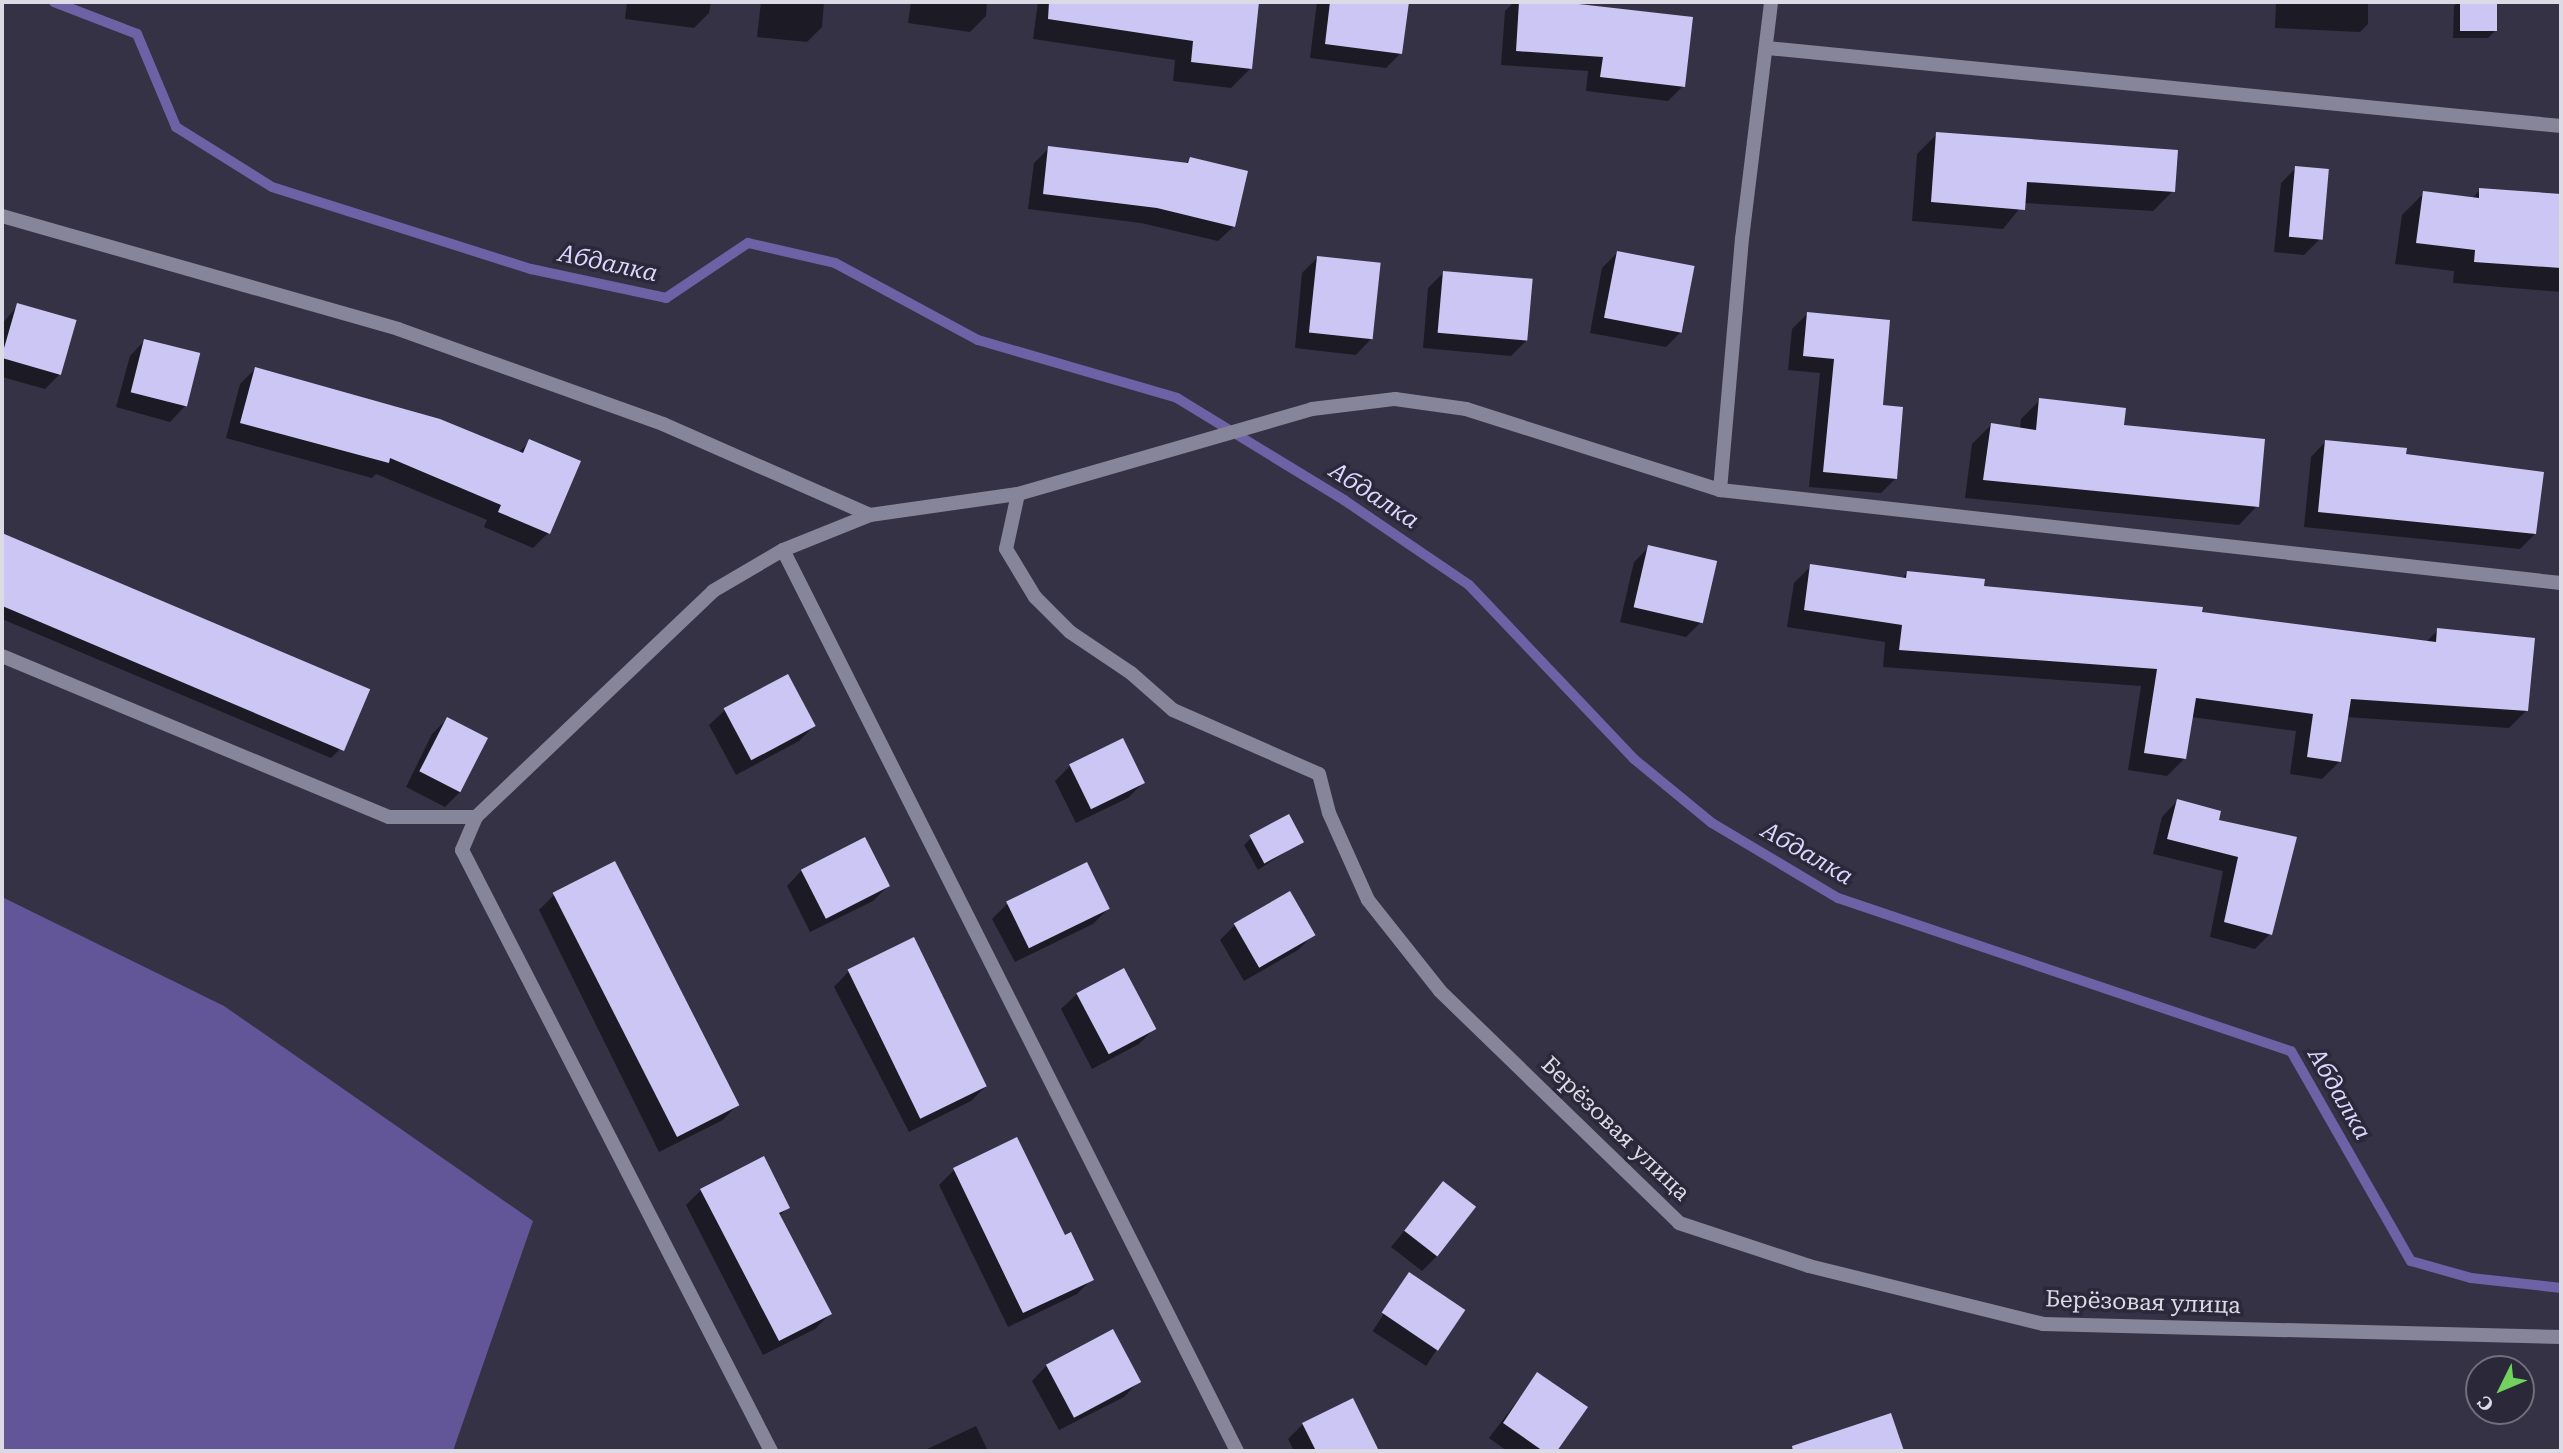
<!DOCTYPE html>
<meta charset="utf-8">
<style>
body{margin:0}
#map{position:relative;width:2563px;height:1453px;overflow:hidden;background:#353245;font-family:"Roboto Serif",serif}
div>[style]{position:absolute}
[style*='--x']{left:calc(var(--x)*1px);top:calc(var(--y)*1px);width:calc(var(--w)*1px);rotate:calc(var(--a)*1deg)}
.forest>*{inset:0;background:#625698}
.shadow>*{inset:0;background:#0007;transform-origin:0 0}
.stream>*{height:10px;margin:-5px;padding:0 5px;transform-origin:5px;border-radius:5px;background:#6e62a6}
.building>*{inset:0;background:#cbc6f3;transform-origin:0 0}
.minor>*{height:14px;margin:-7px;padding:0 7px;transform-origin:7px;border-radius:7px;background:#87859a}
span{translate:-50% -50%;white-space:nowrap;text-align:center;line-height:1.15;-webkit-text-stroke:7px #2b283a;paint-order:stroke}
.street-label{font-size:23px;color:#dbdae5}
.water-label{font-size:24px;color:#dbd7fe;font-style:italic}
.frame{position:absolute;inset:0;border:4px solid #dbdae5;pointer-events:none}
.north{position:absolute;left:2465px;top:1355px;width:70px;height:70px;box-sizing:border-box;background:#2b283a;border:2px solid #716f7e;border-radius:50%;rotate:227deg;font-size:19px;font-weight:700;line-height:28px;text-align:center;color:#dbdae5}
.north::after{content:'';display:block;margin:auto;width:24px;height:32px;background:#71d25e;clip-path:polygon(50% 0,100% 100%,50% 72%,0 100%)}
</style>
<div id="map">
<div class="forest">
<i style="clip-path:polygon(2px 897px,224px 1006px,533px 1221px,453px 1451px,2px 1451px)"></i>
</div>
<div class="shadow">
<i style="clip-path:polygon(627px 2px,711px 2px,709px 13px,694px 28px,625px 19px)"></i>
<i style="clip-path:polygon(761px 2px,824px 2px,822px 27px,807px 42px,757px 37px)"></i>
<i style="clip-path:polygon(911px 2px,987px 2px,986px 16px,970px 32px,908px 23px)"></i>
<i style="clip-path:polygon(1038px 2px,1257px 2px,1251px 68px,1231px 88px,1173px 81px,1175px 60px,1033px 39px)"></i>
<i style="clip-path:polygon(1317px 2px,1407px 2px,1401px 53px,1386px 68px,1310px 58px)"></i>
<i style="clip-path:polygon(1514px 2px,1572px 2px,1683px 86px,1668px 101px,1586px 91px,1588px 71px,1501px 65px,1505px 11px)"></i>
<i style="clip-path:polygon(2276px 2px,2368px 2px,2368px 24px,2360px 32px,2275px 28px)"></i>
<i style="clip-path:polygon(2458px 2px,2495px 2px,2495px 31px,2488px 38px,2453px 38px,2454px 6px)"></i>
<i style="clip-path:polygon(1937px 134px,2173px 191px,2153px 211px,2024px 203px,2003px 229px,1912px 221px,1917px 154px)"></i>
<i style="clip-path:polygon(1049px 148px,1185px 164px,1191px 159px,1234px 226px,1218px 241px,1141px 223px,1028px 209px,1034px 163px)"></i>
<i style="clip-path:polygon(2296px 168px,2319px 240px,2304px 255px,2274px 252px,2281px 183px)"></i>
<i style="clip-path:polygon(2480px 190px,2561px 198px,2561px 292px,2453px 283px,2454px 271px,2395px 264px,2402px 215px,2424px 193px,2471px 199px)"></i>
<i style="clip-path:polygon(1617px 253px,1681px 332px,1666px 347px,1590px 333px,1602px 268px)"></i>
<i style="clip-path:polygon(1317px 258px,1371px 339px,1356px 355px,1295px 348px,1302px 273px)"></i>
<i style="clip-path:polygon(1444px 272px,1526px 341px,1511px 356px,1423px 348px,1428px 288px)"></i>
<i style="clip-path:polygon(18px 305px,60px 374px,45px 389px,2px 377px,2px 324px)"></i>
<i style="clip-path:polygon(1807px 314px,1881px 407px,1896px 478px,1881px 493px,1809px 487px,1820px 373px,1788px 370px,1792px 329px)"></i>
<i style="clip-path:polygon(145px 340px,185px 406px,170px 422px,116px 407px,130px 356px)"></i>
<i style="clip-path:polygon(255px 369px,518px 453px,530px 441px,548px 533px,533px 548px,484px 527px,487px 520px,376px 474px,372px 478px,226px 438px,240px 384px)"></i>
<i style="clip-path:polygon(2040px 400px,2122px 427px,2257px 506px,2239px 525px,1965px 498px,1972px 444px,1991px 425px,2020px 429px,2021px 419px)"></i>
<i style="clip-path:polygon(2326px 441px,2404px 456px,2535px 534px,2520px 549px,2304px 527px,2311px 457px)"></i>
<i style="clip-path:polygon(2px 535px,367px 692px,346px 743px,331px 758px,2px 619px)"></i>
<i style="clip-path:polygon(1649px 547px,1701px 622px,1686px 637px,1620px 622px,1634px 562px)"></i>
<i style="clip-path:polygon(1811px 566px,1901px 579px,1907px 573px,1982px 588px,2426px 642px,2438px 630px,2527px 710px,2509px 728px,2346px 717px,2340px 761px,2322px 779px,2290px 774px,2296px 731px,2191px 717px,2184px 759px,2167px 776px,2128px 770px,2141px 686px,1883px 667px,1885px 642px,1787px 627px,1794px 583px)"></i>
<i style="clip-path:polygon(787px 677px,814px 726px,799px 741px,736px 775px,709px 725px,725px 710px)"></i>
<i style="clip-path:polygon(447px 719px,460px 792px,445px 807px,406px 787px,432px 734px)"></i>
<i style="clip-path:polygon(1070px 766px,1143px 783px,1128px 798px,1076px 823px,1055px 781px)"></i>
<i style="clip-path:polygon(2177px 801px,2216px 821px,2295px 838px,2270px 934px,2255px 949px,2210px 937px,2223px 871px,2153px 854px,2162px 817px)"></i>
<i style="clip-path:polygon(1251px 838px,1302px 841px,1258px 870px,1244px 845px)"></i>
<i style="clip-path:polygon(802px 870px,888px 886px,873px 901px,810px 932px,787px 886px)"></i>
<i style="clip-path:polygon(554px 895px,738px 1104px,723px 1120px,659px 1152px,539px 910px)"></i>
<i style="clip-path:polygon(1007px 904px,1108px 909px,1093px 924px,1015px 962px,992px 919px)"></i>
<i style="clip-path:polygon(1235px 925px,1313px 935px,1298px 950px,1244px 981px,1220px 940px)"></i>
<i style="clip-path:polygon(1124px 970px,1154px 1029px,1139px 1044px,1092px 1069px,1061px 1009px,1077px 994px)"></i>
<i style="clip-path:polygon(849px 971px,986px 1086px,971px 1101px,909px 1132px,834px 987px)"></i>
<i style="clip-path:polygon(954px 1170px,1065px 1237px,1092px 1279px,1077px 1294px,1008px 1327px,939px 1185px)"></i>
<i style="clip-path:polygon(1443px 1184px,1437px 1256px,1422px 1271px,1391px 1247px)"></i>
<i style="clip-path:polygon(701px 1190px,788px 1207px,779px 1216px,830px 1314px,815px 1329px,763px 1355px,686px 1205px)"></i>
<i style="left:1409px;top:1275px;width:64px;height:67px;rotate:33deg"></i>
<i style="clip-path:polygon(1047px 1365px,1139px 1381px,1124px 1397px,1059px 1430px,1032px 1381px)"></i>
<i style="clip-path:polygon(1537px 1375px,1585px 1408px,1555px 1451px,1507px 1451px,1489px 1438px)"></i>
<i style="clip-path:polygon(1352px 1401px,1377px 1451px,1294px 1451px,1288px 1439px,1303px 1424px)"></i>
<i style="clip-path:polygon(976px 1426px,988px 1451px,923px 1451px)"></i>
</div>
<div class="stream">
<i style="--x:54;--y:2;--w:89;--a:21.1"></i>
<i style="--x:137;--y:34;--w:101;--a:67.2"></i>
<i style="--x:176;--y:127;--w:113;--a:32"></i>
<i style="--x:272;--y:187;--w:272;--a:17.6"></i>
<i style="--x:531;--y:269;--w:138;--a:12.1"></i>
<i style="--x:666;--y:298;--w:99;--a:-33.9"></i>
<i style="--x:748;--y:243;--w:89;--a:12.9"></i>
<i style="--x:835;--y:263;--w:162;--a:28.3"></i>
<i style="--x:978;--y:340;--w:207;--a:16.2"></i>
<i style="--x:1177;--y:398;--w:196;--a:31.4"></i>
<i style="--x:1344;--y:500;--w:151;--a:34.2"></i>
<i style="--x:1469;--y:585;--w:240;--a:46.5"></i>
<i style="--x:1634;--y:759;--w:101;--a:39.4"></i>
<i style="--x:1712;--y:823;--w:147;--a:30.8"></i>
<i style="--x:1838;--y:898;--w:478;--a:18.7"></i>
<i style="--x:2291;--y:1051;--w:242;--a:60.3"></i>
<i style="--x:2411;--y:1261;--w:62;--a:15.8"></i>
<i style="--x:2471;--y:1278;--w:91;--a:6.3"></i>
</div>
<div class="building">
<i style="clip-path:polygon(1049px 2px,1259px 2px,1252px 69px,1191px 62px,1193px 41px,1048px 19px)"></i>
<i style="clip-path:polygon(1330px 2px,1409px 2px,1402px 54px,1325px 44px)"></i>
<i style="clip-path:polygon(1519px 2px,1561px 2px,1693px 17px,1685px 87px,1600px 77px,1603px 57px,1516px 51px)"></i>
<i style="left:2460px;top:2px;width:37px;height:29px"></i>
<i style="clip-path:polygon(1936px 132px,2178px 150px,2175px 192px,2027px 182px,2025px 210px,1931px 202px)"></i>
<i style="clip-path:polygon(1048px 146px,1188px 163px,1190px 157px,1248px 171px,1235px 227px,1157px 208px,1043px 194px)"></i>
<i style="left:2295px;top:166px;width:34px;height:71px;rotate:5deg"></i>
<i style="clip-path:polygon(2479px 188px,2561px 194px,2561px 268px,2474px 262px,2475px 250px,2416px 243px,2423px 191px,2479px 198px)"></i>
<i style="left:1617px;top:251px;width:79px;height:68px;rotate:11deg"></i>
<i style="left:1317px;top:256px;width:64px;height:77px;rotate:6deg"></i>
<i style="left:1443px;top:271px;width:90px;height:62px;rotate:5deg"></i>
<i style="left:17px;top:303px;width:62px;height:57px;rotate:16deg"></i>
<i style="clip-path:polygon(1807px 312px,1890px 320px,1883px 405px,1903px 407px,1897px 479px,1823px 472px,1834px 359px,1803px 356px)"></i>
<i style="left:144px;top:339px;width:58px;height:55px;rotate:14deg"></i>
<i style="clip-path:polygon(255px 367px,440px 419px,523px 453px,529px 439px,581px 461px,550px 534px,498px 512px,501px 505px,390px 458px,389px 463px,240px 423px)"></i>
<i style="clip-path:polygon(2039px 398px,2126px 408px,2124px 425px,2265px 439px,2259px 507px,1983px 480px,1991px 423px,2036px 430px)"></i>
<i style="clip-path:polygon(2325px 440px,2407px 448px,2406px 454px,2544px 472px,2536px 534px,2318px 512px)"></i>
<i style="left:2px;top:533px;width:400px;height:67px;rotate:23deg"></i>
<i style="left:1648px;top:545px;width:71px;height:64px;rotate:13deg"></i>
<i style="clip-path:polygon(1810px 564px,1906px 578px,1907px 571px,1985px 579px,1984px 586px,2203px 607px,2202px 612px,2436px 642px,2437px 628px,2535px 638px,2528px 711px,2351px 699px,2341px 762px,2307px 757px,2313px 714px,2196px 698px,2186px 759px,2144px 753px,2157px 669px,1899px 650px,1902px 625px,1804px 610px)"></i>
<i style="left:788px;top:674px;width:59px;height:73px;rotate:62deg"></i>
<i style="left:447px;top:717px;width:46px;height:61px;rotate:27deg"></i>
<i style="left:1123px;top:738px;width:50px;height:60px;rotate:64deg"></i>
<i style="clip-path:polygon(2177px 799px,2221px 811px,2219px 820px,2297px 837px,2272px 935px,2224px 922px,2238px 857px,2167px 839px)"></i>
<i style="left:1289px;top:814px;width:32px;height:45px;rotate:62deg"></i>
<i style="left:865px;top:837px;width:55px;height:72px;rotate:63deg"></i>
<i style="left:615px;top:861px;width:274px;height:70px;rotate:63deg"></i>
<i style="left:1087px;top:862px;width:52px;height:90px;rotate:64deg"></i>
<i style="left:1290px;top:891px;width:51px;height:65px;rotate:60deg"></i>
<i style="left:914px;top:937px;width:166px;height:74px;rotate:64deg"></i>
<i style="left:1124px;top:968px;width:69px;height:54px;rotate:62deg"></i>
<i style="clip-path:polygon(1017px 1137px,1065px 1235px,1071px 1232px,1094px 1280px,1023px 1313px,953px 1168px)"></i>
<i style="clip-path:polygon(764px 1156px,790px 1208px,779px 1213px,832px 1314px,779px 1341px,700px 1189px)"></i>
<i style="left:1443px;top:1181px;width:42px;height:63px;rotate:38deg"></i>
<i style="left:1409px;top:1272px;width:68px;height:49px;rotate:34deg"></i>
<i style="left:1113px;top:1329px;width:60px;height:76px;rotate:62deg"></i>
<i style="clip-path:polygon(1537px 1372px,1588px 1407px,1557px 1451px,1543px 1451px,1503px 1423px)"></i>
<i style="clip-path:polygon(1353px 1398px,1379px 1451px,1316px 1451px,1302px 1423px)"></i>
<i style="clip-path:polygon(1891px 1413px,1904px 1451px,1793px 1451px,1792px 1446px)"></i>
</div>
<div class="minor">
<i style="--x:1767;--y:48;--w:798;--a:5.61"></i>
<i style="--x:2;--y:216;--w:412;--a:15.9"></i>
<i style="--x:398;--y:329;--w:282;--a:19.7"></i>
<i style="--x:663;--y:424;--w:226;--a:23.7"></i>
<i style="--x:1720;--y:490;--w:252;--a:-85"></i>
<i style="--x:1742;--y:239;--w:239;--a:-83"></i>
<i style="--x:1018;--y:494;--w:56;--a:102.3"></i>
<i style="--x:1006;--y:549;--w:56;--a:58.9"></i>
<i style="--x:1035;--y:597;--w:49;--a:45"></i>
<i style="--x:1070;--y:632;--w:73;--a:33.9"></i>
<i style="--x:1131;--y:673;--w:56;--a:41.4"></i>
<i style="--x:1173;--y:710;--w:159;--a:23.7"></i>
<i style="--x:1319;--y:774;--w:40;--a:75.6"></i>
<i style="--x:1329;--y:813;--w:95;--a:65.9"></i>
<i style="--x:1368;--y:900;--w:116;--a:51.6"></i>
<i style="--x:1440;--y:991;--w:333;--a:44.1"></i>
<i style="--x:1679;--y:1223;--w:137;--a:18.3"></i>
<i style="--x:1809;--y:1266;--w:241;--a:13.9"></i>
<i style="--x:2043;--y:1324;--w:518;--a:1.44"></i>
<i style="--x:783;--y:550;--w:1009;--a:63.26"></i>
<i style="--x:2;--y:656;--w:419;--a:22.6"></i>
<i style="--x:389;--y:817;--w:87;--a:0"></i>
<i style="--x:476;--y:817;--w:36;--a:113"></i>
<i style="--x:462;--y:850;--w:676;--a:62.79"></i>
<i style="--x:476;--y:817;--w:327;--a:-43.6"></i>
<i style="--x:713;--y:591;--w:81;--a:-30.4"></i>
<i style="--x:783;--y:550;--w:94;--a:-21.9"></i>
<i style="--x:870;--y:515;--w:149;--a:-8.1"></i>
<i style="--x:1018;--y:494;--w:306;--a:-16.1"></i>
<i style="--x:1312;--y:409;--w:84;--a:-6.9"></i>
<i style="--x:1395;--y:399;--w:72;--a:8"></i>
<i style="--x:1466;--y:409;--w:267;--a:17.7"></i>
<i style="--x:1720;--y:490;--w:846;--a:6.31"></i>
</div>
<div class="street-label">
<span style="left:1615px;top:1129px;rotate:44deg">Берёзовая улица</span>
<span style="left:2143px;top:1303px;rotate:2deg">Берёзовая улица</span>
</div>
<div class="water-label">
<span style="left:608px;top:264px;rotate:12deg">Абдалка</span>
<span style="left:1374px;top:496px;rotate:33deg">Абдалка</span>
<span style="left:1807px;top:854px;rotate:30deg">Абдалка</span>
<span style="left:2339px;top:1094px;rotate:60deg">Абдалка</span>
</div>
<div class="frame"></div>
<div class="north">С</div>
</div>
